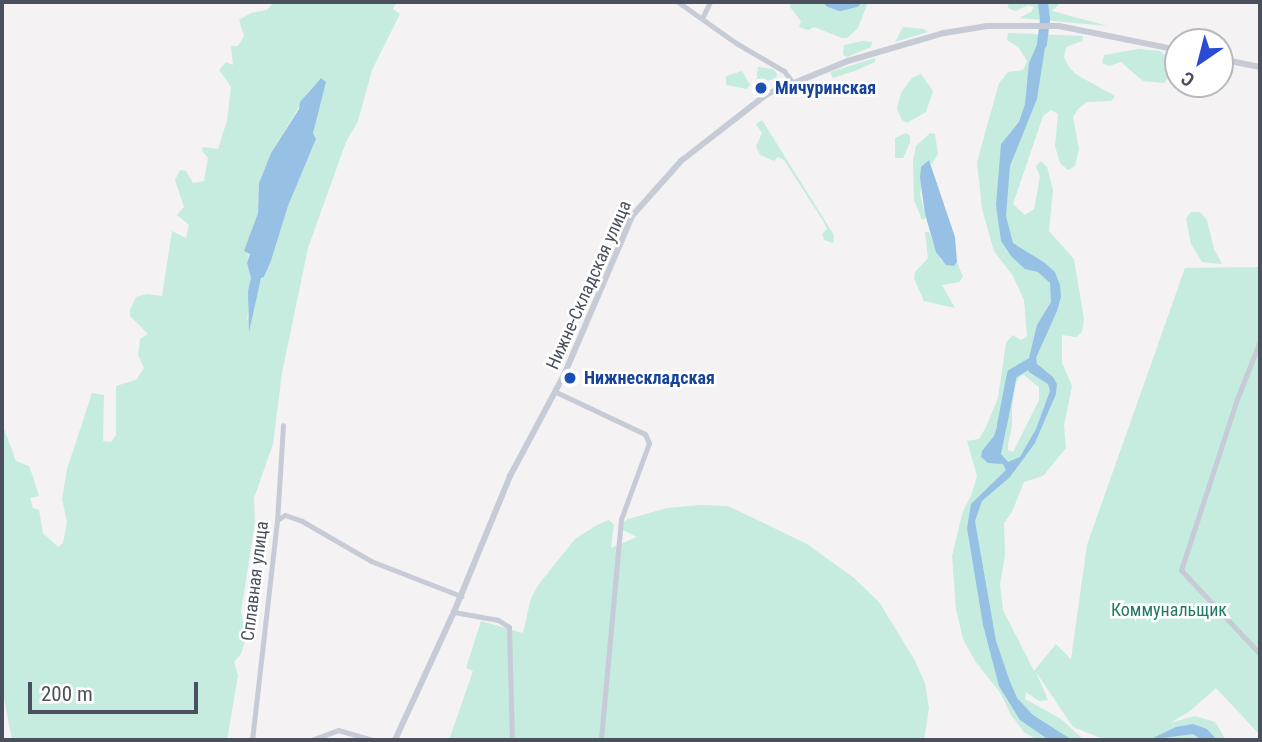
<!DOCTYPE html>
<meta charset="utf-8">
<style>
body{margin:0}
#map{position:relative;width:1262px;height:742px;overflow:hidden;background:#f4f2f2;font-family:"Roboto Condensed",sans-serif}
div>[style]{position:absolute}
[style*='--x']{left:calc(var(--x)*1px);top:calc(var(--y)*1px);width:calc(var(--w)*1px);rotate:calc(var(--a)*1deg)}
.green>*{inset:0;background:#c5ecde}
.water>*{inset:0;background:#96c1e5}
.river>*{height:10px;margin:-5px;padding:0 5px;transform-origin:5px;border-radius:5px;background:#96c1e5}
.minor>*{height:5px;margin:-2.5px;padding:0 2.5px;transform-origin:2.5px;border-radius:2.5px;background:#c7cbd5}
.tertiary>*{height:6px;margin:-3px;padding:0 3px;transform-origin:3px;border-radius:3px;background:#c7cbd5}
.dots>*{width:19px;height:19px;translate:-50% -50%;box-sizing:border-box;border:4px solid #fff;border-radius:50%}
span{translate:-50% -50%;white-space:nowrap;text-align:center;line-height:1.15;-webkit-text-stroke:5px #fff;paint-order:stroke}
.transit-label{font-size:18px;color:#164399;font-weight:700}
.left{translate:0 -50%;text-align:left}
.street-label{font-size:18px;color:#4b505e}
.park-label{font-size:18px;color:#207a63}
.frame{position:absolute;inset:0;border:4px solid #4b505e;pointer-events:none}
.north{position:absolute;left:1164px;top:28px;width:70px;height:70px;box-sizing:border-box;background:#fff;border:2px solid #b7b9bf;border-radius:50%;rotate:215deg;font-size:19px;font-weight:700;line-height:28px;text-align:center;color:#4b505e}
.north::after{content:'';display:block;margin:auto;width:24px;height:32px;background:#2a4bd5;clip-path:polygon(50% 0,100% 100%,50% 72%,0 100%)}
.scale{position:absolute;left:28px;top:682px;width:170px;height:32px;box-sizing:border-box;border:4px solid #4b505e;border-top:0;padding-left:9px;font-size:21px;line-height:24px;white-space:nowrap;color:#4b505e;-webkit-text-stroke:5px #fff;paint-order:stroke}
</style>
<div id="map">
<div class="green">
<i style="clip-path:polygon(evenodd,274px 2px,397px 2px,393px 9px,400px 14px,372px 70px,358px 121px,346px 142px,308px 248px,282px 373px,273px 444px,254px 498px,255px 522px,241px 612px,246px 637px,241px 654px,234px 662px,238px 675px,227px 740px,12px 740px,2px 688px,2px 423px,16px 461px,29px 466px,33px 477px,39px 496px,30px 498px,33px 508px,39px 510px,43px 533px,58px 547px,63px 543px,67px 522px,62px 499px,67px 469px,92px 393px,104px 395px,103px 441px,111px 442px,116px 435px,116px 386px,136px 380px,144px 368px,138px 355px,140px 339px,148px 334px,130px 316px,130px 310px,136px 297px,147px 294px,162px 296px,172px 231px,186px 238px,189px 225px,177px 215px,184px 207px,175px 180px,180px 170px,186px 171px,193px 183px,204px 181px,208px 158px,202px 151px,203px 147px,218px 149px,227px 121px,231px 87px,219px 70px,226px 62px,233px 65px,231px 46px,238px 46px,244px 36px,239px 20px,251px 13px,267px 10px,274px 2px,321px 78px,313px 133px,316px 139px,288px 206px,271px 261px,264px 277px,261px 278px,247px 322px,251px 278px,247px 263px,258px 213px,259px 183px,271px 153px,308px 92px,321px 78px)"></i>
<i style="clip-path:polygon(791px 2px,868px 2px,858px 28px,847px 38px,842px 38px,814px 27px,808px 30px,799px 27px,801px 21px,790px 7px)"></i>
<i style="clip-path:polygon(1007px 2px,1061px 2px,1052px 11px,1108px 26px,1019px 18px,1031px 12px,1034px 7px,1028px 5px,1016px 11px,1009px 9px)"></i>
<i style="clip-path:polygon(903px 27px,924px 29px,928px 32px,895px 42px)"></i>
<i style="clip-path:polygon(evenodd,1008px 33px,1083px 36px,1082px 41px,1066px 47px,1064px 57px,1069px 67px,1077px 75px,1115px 96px,1111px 101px,1087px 102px,1078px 109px,1073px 117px,1079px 149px,1075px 166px,1068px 170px,1060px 163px,1055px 146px,1058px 114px,1051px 110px,1043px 116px,1013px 204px,1025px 215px,1034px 209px,1040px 177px,1036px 166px,1041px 161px,1047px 167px,1053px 190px,1049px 231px,1074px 259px,1084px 319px,1082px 332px,1076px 337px,1062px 335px,1062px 363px,1072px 386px,1064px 425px,1066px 448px,1043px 476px,1024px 482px,1012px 512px,1004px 523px,1005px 556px,1000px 584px,1003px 610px,1034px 671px,1056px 644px,1071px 659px,1087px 545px,1185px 268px,1260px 267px,1260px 735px,1216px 688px,1190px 711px,1170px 723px,1195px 716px,1215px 722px,1226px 740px,1106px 740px,1073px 727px,1036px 672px,1048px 700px,1039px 701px,1026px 692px,1025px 699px,1061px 719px,1084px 740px,1037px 740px,1024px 732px,1011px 715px,1001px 694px,975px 661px,963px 639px,956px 609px,952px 556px,963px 511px,971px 496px,977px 476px,967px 441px,979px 439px,986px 427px,998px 398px,1006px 343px,1013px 335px,1021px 340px,1027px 336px,1024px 300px,1013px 276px,994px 251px,982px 209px,977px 162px,999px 83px,1008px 72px,1023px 70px,1027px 61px,1019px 48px,1007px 40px,1008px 33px,1024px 375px,1039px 387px,1039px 400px,1013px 452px,1008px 450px,1008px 444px,1012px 427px,1012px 406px,1016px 383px,1020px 376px,1024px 375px)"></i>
<i style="clip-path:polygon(862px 41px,872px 42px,871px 47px,847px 57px,843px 55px,844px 45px)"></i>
<i style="clip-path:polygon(1139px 49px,1160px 51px,1167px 57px,1170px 75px,1164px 83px,1143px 81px,1121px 62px,1109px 66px,1102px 63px,1104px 55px)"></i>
<i style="clip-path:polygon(875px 58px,875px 62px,857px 70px,833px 78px,830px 72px)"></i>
<i style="clip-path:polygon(758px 67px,773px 69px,777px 74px,776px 78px,759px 84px,756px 82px)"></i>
<i style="clip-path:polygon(742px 71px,750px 85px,747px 89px,726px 85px,726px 76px)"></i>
<i style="clip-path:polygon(921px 74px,933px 91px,926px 112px,907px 123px,902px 120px,897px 109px,901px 93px,912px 78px)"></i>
<i style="clip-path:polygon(762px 120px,834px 235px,833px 243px,824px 240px,822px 234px,827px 229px,825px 224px,784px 160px,778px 157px,774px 161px,760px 155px,756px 146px,762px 133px,756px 124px)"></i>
<i style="clip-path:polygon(906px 133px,910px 136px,910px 142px,903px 158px,895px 158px,895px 138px)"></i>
<i style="clip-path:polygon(930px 133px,935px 134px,938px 154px,932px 164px,928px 160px,920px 194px,926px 218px,922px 220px,914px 200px,913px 160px,916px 146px)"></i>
<i style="clip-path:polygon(1191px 212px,1200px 212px,1207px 220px,1214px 249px,1222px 264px,1202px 262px,1191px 244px,1186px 218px)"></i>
<i style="clip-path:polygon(925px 232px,929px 232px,941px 260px,954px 266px,957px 262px,963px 277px,959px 282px,942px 285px,955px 308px,924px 301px,914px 278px,915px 272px,928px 258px)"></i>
<i style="clip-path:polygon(701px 505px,728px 506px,807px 544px,854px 578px,879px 602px,914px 659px,925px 683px,929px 708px,924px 740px,449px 740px,473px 671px,466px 668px,481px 621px,523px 633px,531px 598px,539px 584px,575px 539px,597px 525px,609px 520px,614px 525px,611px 548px,637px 537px,623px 530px,623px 522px,628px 519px,667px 508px)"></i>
</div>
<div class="water">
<i style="clip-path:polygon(1042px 33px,1047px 34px,1037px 99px,1010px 166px,1006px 216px,1013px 243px,1045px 263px,1055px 272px,1060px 285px,1061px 297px,1057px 311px,1036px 358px,1037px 364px,1053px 377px,1057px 384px,1056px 394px,1035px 443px,1010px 477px,982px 501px,975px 521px,996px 641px,1009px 679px,1017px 698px,1033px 715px,1072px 740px,1049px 740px,1020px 720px,999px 686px,983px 625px,967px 528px,971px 504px,1006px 470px,1003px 464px,988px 463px,981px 457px,982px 451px,994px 436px,1002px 412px,1007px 414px,1007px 424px,1001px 454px,1008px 462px,1020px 457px,1036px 429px,1050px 391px,1048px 384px,1029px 372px,1027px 366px,1037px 325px,1051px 302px,1050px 283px,1038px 272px,1025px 269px,1011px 256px,1001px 241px,996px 205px,1001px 144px,1019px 122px,1025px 104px,1029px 63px)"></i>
<i style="clip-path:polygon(321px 78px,326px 82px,313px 133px,316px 139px,288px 206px,271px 261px,264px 277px,261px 278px,249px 332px,248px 291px,251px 278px,247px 263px,250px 254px,244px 251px,258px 213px,259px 183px,271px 153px,299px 109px,300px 102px)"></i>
<i style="clip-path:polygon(929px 160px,955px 237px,957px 262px,954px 266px,946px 265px,936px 252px,925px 214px,920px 178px,921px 167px)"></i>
<i style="clip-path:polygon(1193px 724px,1207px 729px,1217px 740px,1202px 740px,1193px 734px,1149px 740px,1176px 727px)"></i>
</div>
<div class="river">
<i style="--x:829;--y:2;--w:12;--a:20"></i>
<i style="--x:840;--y:6;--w:16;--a:-14"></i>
<i style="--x:1042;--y:44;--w:25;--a:-83"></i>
<i style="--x:1045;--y:19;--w:17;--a:-97"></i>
<i style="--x:1002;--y:425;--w:52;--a:-78.9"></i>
<i style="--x:1012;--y:374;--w:21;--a:-31"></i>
</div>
<div class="minor">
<i style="--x:678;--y:2;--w:71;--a:35.3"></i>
<i style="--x:736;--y:43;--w:56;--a:30.3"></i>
<i style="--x:784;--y:71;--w:15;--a:53"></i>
<i style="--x:702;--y:18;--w:18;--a:-63"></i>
<i style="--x:1260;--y:341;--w:62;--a:111.6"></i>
<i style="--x:1237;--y:399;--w:180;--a:108.1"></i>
<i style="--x:1181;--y:570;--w:115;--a:46.8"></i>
<i style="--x:556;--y:392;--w:98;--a:25.3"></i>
<i style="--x:645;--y:434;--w:10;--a:66"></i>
<i style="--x:649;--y:443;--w:81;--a:110.2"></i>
<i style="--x:621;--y:519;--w:222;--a:95.2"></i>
<i style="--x:277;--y:520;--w:9;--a:-32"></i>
<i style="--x:285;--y:515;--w:18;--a:19"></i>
<i style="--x:302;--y:521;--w:80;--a:30.1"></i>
<i style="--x:371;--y:561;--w:97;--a:21.3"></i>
<i style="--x:454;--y:612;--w:45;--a:10.3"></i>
<i style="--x:498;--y:620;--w:13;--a:32"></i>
<i style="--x:509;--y:627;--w:113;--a:88.5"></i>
<i style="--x:252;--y:740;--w:220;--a:-83.5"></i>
<i style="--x:277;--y:521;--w:96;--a:-86.4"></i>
<i style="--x:311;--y:740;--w:29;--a:-20"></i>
<i style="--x:338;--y:730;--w:35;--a:16"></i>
</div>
<div class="tertiary">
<i style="--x:1220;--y:59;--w:41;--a:11.3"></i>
<i style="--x:395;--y:740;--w:141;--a:-65.3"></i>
<i style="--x:454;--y:612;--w:147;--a:-67.6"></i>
<i style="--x:510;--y:476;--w:115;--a:-61.9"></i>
<i style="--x:564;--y:375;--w:173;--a:-66.8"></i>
<i style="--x:632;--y:216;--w:74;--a:-48.3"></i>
<i style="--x:681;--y:161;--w:109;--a:-37.9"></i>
<i style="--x:767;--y:94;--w:87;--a:-22.2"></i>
<i style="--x:848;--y:61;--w:100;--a:-16.3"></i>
<i style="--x:944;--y:33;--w:44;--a:-9.2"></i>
<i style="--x:987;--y:26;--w:72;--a:0"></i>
<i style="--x:1059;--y:26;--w:121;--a:11.4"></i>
</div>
<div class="dots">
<i style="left:761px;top:88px;background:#1a4fb4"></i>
<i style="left:570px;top:378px;background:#1a4fb4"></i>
</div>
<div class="transit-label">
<span class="left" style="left:775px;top:88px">Мичуринская</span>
<span class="left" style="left:584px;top:378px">Нижнескладская</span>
</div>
<div class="street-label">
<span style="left:589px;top:285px;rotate:-66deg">Нижне-Складская улица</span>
<span style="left:255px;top:581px;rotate:-83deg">Сплавная улица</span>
</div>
<div class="park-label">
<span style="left:1169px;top:610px">Коммунальщик</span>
</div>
<div class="frame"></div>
<div class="north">С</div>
<div class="scale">200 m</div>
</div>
